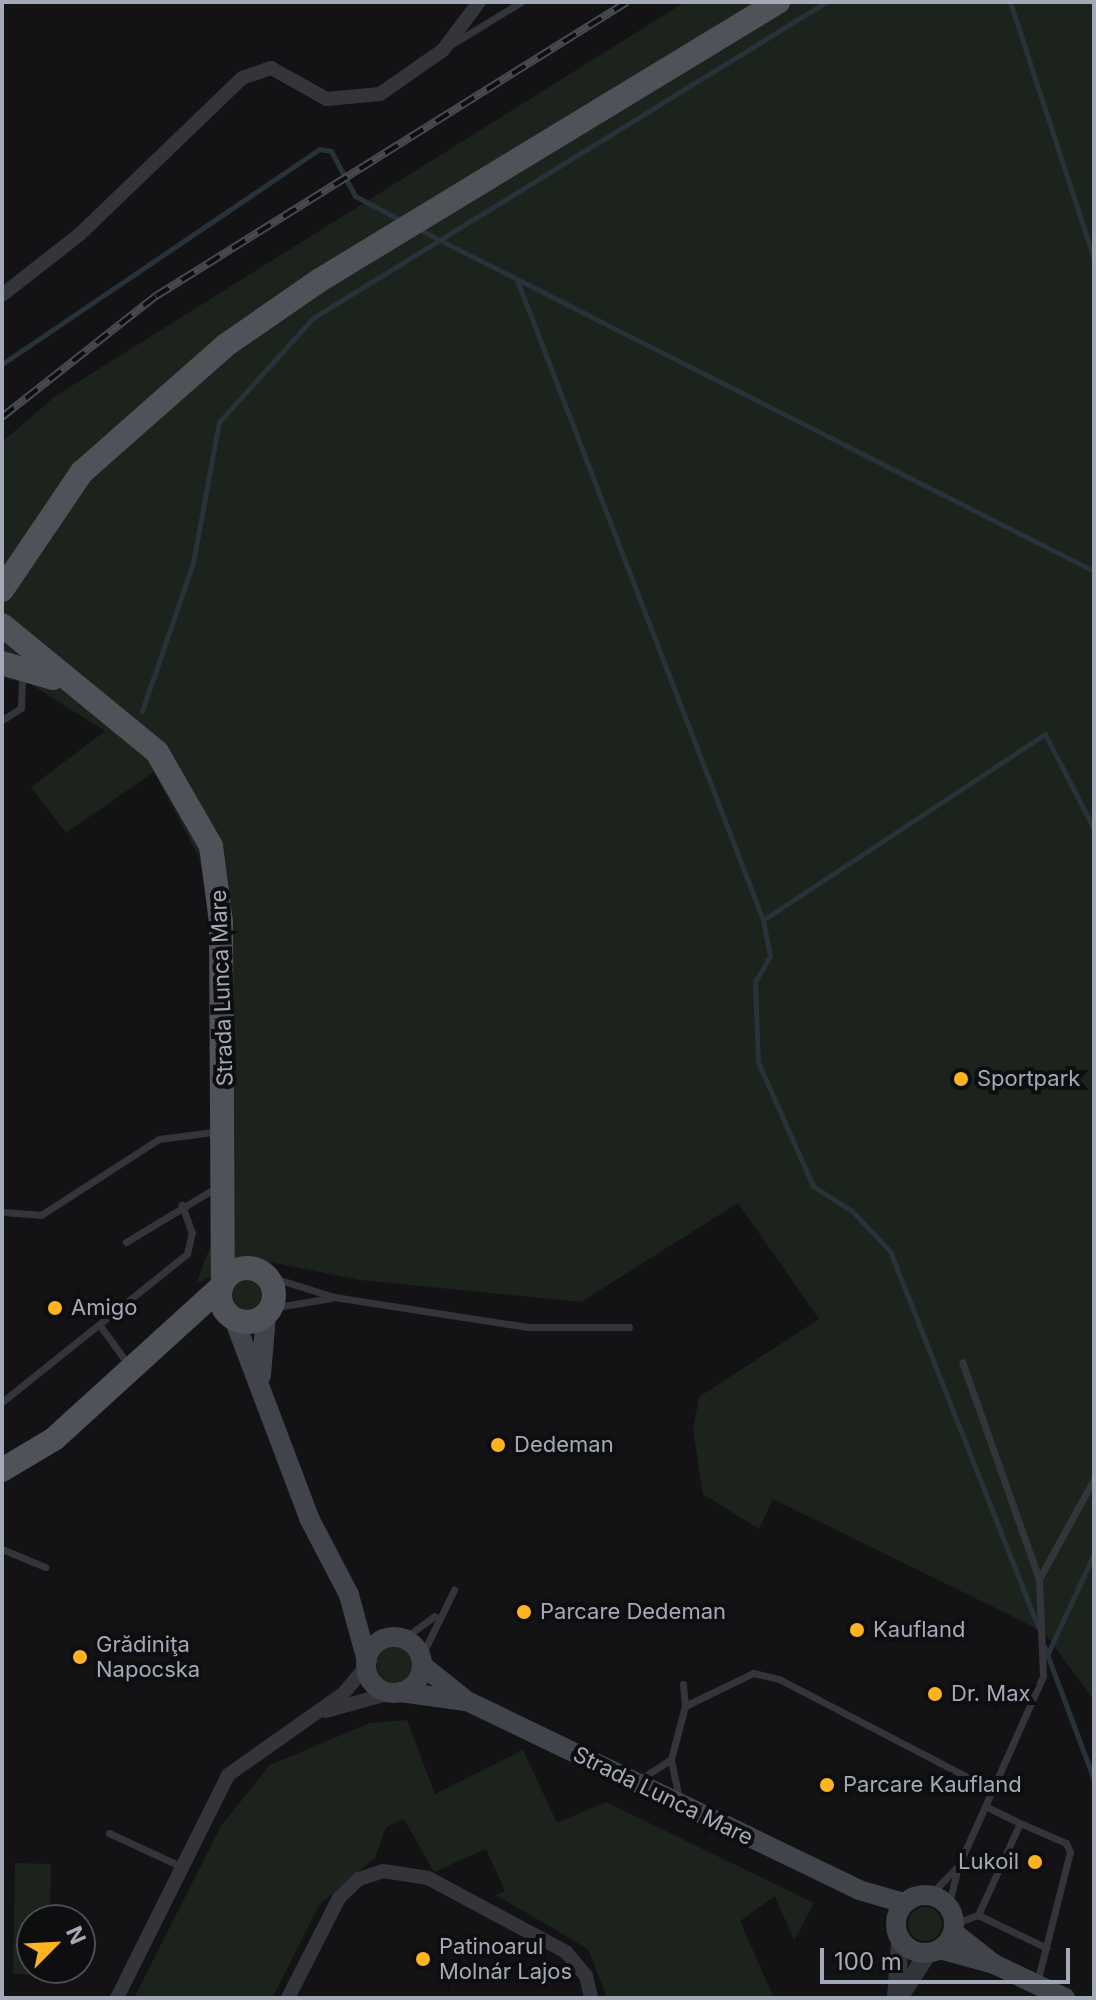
<!DOCTYPE html>
<meta charset="utf-8">
<style>
body{margin:0}
#map{position:relative;width:1096px;height:2000px;overflow:hidden;background:#131315;font-family:Inter,sans-serif}
div>[style]{position:absolute}
[style*='--x']{left:calc(var(--x)*1px);top:calc(var(--y)*1px);width:calc(var(--w)*1px);rotate:calc(var(--a)*1deg)}
.green>*{inset:0;background:#1b231c}
.round{border-radius:50%}
.stream>*{height:5px;margin:-2.5px;padding:0 2.5px;transform-origin:2.5px;border-radius:2.5px;background:#28323a}
.service>*{height:7px;margin:-3.5px;padding:0 3.5px;transform-origin:3.5px;border-radius:3.5px;background:#34353a}
.minor>*{height:14px;margin:-7px;padding:0 7px;transform-origin:7px;border-radius:7px;background:#34353a}
.tertiary>*{height:18px;margin:-9px;padding:0 9px;transform-origin:9px;border-radius:9px;background:#34353a}
.secondary>*{height:20px;margin:-10px;padding:0 10px;transform-origin:10px;border-radius:10px;background:#42444b}
.secondary>.ring{margin:-10px;padding:0;box-sizing:content-box;background:none;border:20px solid #42444b;border-radius:50%}
.primary>*{height:24px;margin:-12px;padding:0 12px;transform-origin:12px;border-radius:12px;background:#50525a}
.primary>.ring{margin:-12px;padding:0;box-sizing:content-box;background:none;border:24px solid #50525a;border-radius:50%}
.rail>*{height:8px;margin-top:-4px;transform-origin:0;background:repeating-linear-gradient(90deg,#0e0e10 0 15px,#474950 0 30px);box-sizing:border-box;border-block:2px solid #474950}
.dots>*{width:22px;height:22px;translate:-50% -50%;box-sizing:border-box;border:4px solid #0e0e10;border-radius:50%}
span{translate:-50% -50%;white-space:nowrap;text-align:center;line-height:1.15;-webkit-text-stroke:8px #0e0e10;paint-order:stroke}
.street-label{font-size:22px;color:#a3a9b7}
.poi-label{font-size:22px;color:#a3a9b7}
.left{translate:0 -50%;text-align:left}
.right{translate:-100% -50%;text-align:right}
.frame{position:absolute;inset:0;border:4px solid #a3a9b7;pointer-events:none}
.north{position:absolute;left:16px;top:1904px;width:80px;height:80px;box-sizing:border-box;background:#0e0e10;border:2px solid #4a4c53;border-radius:50%;rotate:66deg;font-size:22px;font-weight:700;line-height:32px;text-align:center;color:#a3a9b7}
.north::after{content:'';display:block;margin:auto;width:28px;height:36px;background:#ffb321;clip-path:polygon(50% 0,100% 100%,50% 72%,0 100%)}
.scale{position:absolute;left:820px;top:1948px;width:250px;height:36px;box-sizing:border-box;border:4px solid #a3a9b7;border-top:0;padding-left:10px;font-size:24px;line-height:28px;white-space:nowrap;color:#a3a9b7;-webkit-text-stroke:6px #0e0e10;paint-order:stroke}
</style>
<div id="map">
<div class="green">
<i style="clip-path:polygon(685px 2px,1094px 2px,1094px 1700px,1046px 1635px,1030px 1625px,773px 1499px,759px 1529px,703px 1494px,693px 1430px,699px 1397px,819px 1319px,738px 1203px,581px 1302px,360px 1280px,270px 1262px,239px 1262px,196px 1284px,218px 1226px,210px 910px,199px 857px,154px 772px,66px 833px,31px 787px,105px 731px,30px 684px,2px 678px,2px 442px,54px 397px)"></i>
<i class="round" style="left:228px;top:1275px;width:38px;height:38px"></i>
<i class="round" style="left:377px;top:1647px;width:36px;height:36px"></i>
<i style="clip-path:polygon(407px 1720px,435px 1794px,523px 1750px,557px 1823px,606px 1802px,814px 1903px,794px 1940px,775px 1896px,740px 1921px,773px 1996px,607px 1998px,588px 1949px,496px 1895px,505px 1891px,486px 1849px,434px 1872px,404px 1819px,386px 1827px,375px 1858px,320px 1904px,272px 1998px,134px 1998px,221px 1826px,270px 1765px,370px 1723px)"></i>
<i style="clip-path:polygon(15px 1863px,51px 1864px,50px 1920px,32px 1920px,32px 1968px,49px 1968px,49px 1975px,13px 1974px)"></i>
<i class="round" style="left:908px;top:1907px;width:34px;height:34px"></i>
</div>
<div class="stream">
<i style="--x:1010;--y:2;--w:270;--a:71.9"></i>
<i style="--x:420;--y:230;--w:755;--a:26.84"></i>
<i style="--x:517;--y:280;--w:686;--a:68.97"></i>
<i style="--x:763;--y:920;--w:37;--a:79"></i>
<i style="--x:770;--y:956;--w:30;--a:120"></i>
<i style="--x:755;--y:982;--w:80;--a:87.9"></i>
<i style="--x:758;--y:1062;--w:136;--a:66.1"></i>
<i style="--x:813;--y:1186;--w:46;--a:32.7"></i>
<i style="--x:852;--y:1211;--w:55;--a:46.5"></i>
<i style="--x:890;--y:1251;--w:404;--a:68.5"></i>
<i style="--x:2;--y:364;--w:383;--a:-34.1"></i>
<i style="--x:319;--y:149;--w:12;--a:9"></i>
<i style="--x:331;--y:151;--w:51;--a:61.9"></i>
<i style="--x:355;--y:196;--w:55;--a:28"></i>
<i style="--x:142;--y:711;--w:157;--a:-71"></i>
<i style="--x:193;--y:563;--w:143;--a:-79.6"></i>
<i style="--x:219;--y:422;--w:140;--a:-47.9"></i>
<i style="--x:313;--y:318;--w:603;--a:-31.63"></i>
<i style="--x:763;--y:920;--w:338;--a:-33.4"></i>
<i style="--x:1045;--y:734;--w:107;--a:62.7"></i>
<i style="--x:1044;--y:1646;--w:143;--a:69.5"></i>
<i style="--x:1048;--y:1653;--w:109;--a:-65.1"></i>
</div>
<div class="service">
<i style="--x:454;--y:43;--w:79;--a:-31.5"></i>
<i style="--x:2;--y:720;--w:22;--a:-32"></i>
<i style="--x:21;--y:708;--w:34;--a:-88"></i>
<i style="--x:2;--y:1212;--w:39;--a:4"></i>
<i style="--x:41;--y:1215;--w:140;--a:-32.8"></i>
<i style="--x:159;--y:1139;--w:62;--a:-7.5"></i>
<i style="--x:126;--y:1242;--w:106;--a:-31.1"></i>
<i style="--x:264;--y:1275;--w:73;--a:17.4"></i>
<i style="--x:334;--y:1297;--w:195;--a:8.8"></i>
<i style="--x:527;--y:1327;--w:102;--a:0"></i>
<i style="--x:271;--y:1308;--w:61;--a:-9.5"></i>
<i style="--x:101;--y:1327;--w:46;--a:53.9"></i>
<i style="--x:2;--y:1402;--w:237;--a:-38.7"></i>
<i style="--x:187;--y:1254;--w:22;--a:-77"></i>
<i style="--x:192;--y:1233;--w:30;--a:-110"></i>
<i style="--x:2;--y:1549;--w:47;--a:22.7"></i>
<i style="--x:1039;--y:1579;--w:114;--a:-61.2"></i>
<i style="--x:403;--y:1639;--w:39;--a:-36"></i>
<i style="--x:421;--y:1657;--w:75;--a:-63.8"></i>
<i style="--x:683;--y:1684;--w:22;--a:85"></i>
<i style="--x:639;--y:1780;--w:38;--a:-33"></i>
<i style="--x:679;--y:1798;--w:40;--a:-102"></i>
<i style="--x:671;--y:1759;--w:55;--a:-75.2"></i>
<i style="--x:685;--y:1706;--w:76;--a:-25.9"></i>
<i style="--x:753;--y:1673;--w:27;--a:13"></i>
<i style="--x:779;--y:1679;--w:242;--a:27.5"></i>
<i style="--x:987;--y:1807;--w:37;--a:26"></i>
<i style="--x:109;--y:1833;--w:76;--a:24.9"></i>
<i style="--x:930;--y:1895;--w:37;--a:-46"></i>
<i style="--x:948;--y:1907;--w:41;--a:-76"></i>
<i style="--x:958;--y:1867;--w:209;--a:-66"></i>
<i style="--x:1043;--y:1676;--w:97;--a:-92.4"></i>
<i style="--x:1039;--y:1579;--w:230;--a:-109.5"></i>
<i style="--x:978;--y:1915;--w:76;--a:25.6"></i>
<i style="--x:954;--y:1924;--w:26;--a:-21"></i>
<i style="--x:978;--y:1915;--w:101;--a:-65.5"></i>
<i style="--x:1020;--y:1823;--w:50;--a:23.5"></i>
<i style="--x:1066;--y:1843;--w:10;--a:66"></i>
<i style="--x:1070;--y:1852;--w:134;--a:104.2"></i>
</div>
<div class="minor">
<i style="--x:2;--y:295;--w:99;--a:-38"></i>
<i style="--x:80;--y:234;--w:225;--a:-43.9"></i>
<i style="--x:242;--y:78;--w:31;--a:-19"></i>
<i style="--x:271;--y:68;--w:64;--a:29"></i>
<i style="--x:327;--y:99;--w:53;--a:-5.4"></i>
<i style="--x:380;--y:94;--w:77;--a:-34.9"></i>
<i style="--x:443;--y:50;--w:60;--a:-53.1"></i>
<i style="--x:326;--y:1711;--w:66;--a:-15.7"></i>
<i style="--x:117;--y:1998;--w:249;--a:-63.5"></i>
<i style="--x:228;--y:1775;--w:141;--a:-35.2"></i>
<i style="--x:343;--y:1694;--w:35;--a:-50"></i>
<i style="--x:288;--y:1998;--w:112;--a:-63"></i>
<i style="--x:339;--y:1898;--w:28;--a:-44"></i>
<i style="--x:359;--y:1879;--w:25;--a:-18"></i>
<i style="--x:383;--y:1871;--w:46;--a:8.8"></i>
<i style="--x:428;--y:1878;--w:157;--a:28.2"></i>
<i style="--x:566;--y:1952;--w:31;--a:50"></i>
<i style="--x:586;--y:1976;--w:23;--a:77"></i>
</div>
<div class="tertiary">
<i style="--x:900;--y:1996;--w:51;--a:-56.9"></i>
<i style="--x:896;--y:1998;--w:57;--a:-86"></i>
</div>
<div class="secondary">
<i style="--x:234;--y:1319;--w:213;--a:69.3"></i>
<i style="--x:309;--y:1518;--w:87;--a:62.5"></i>
<i style="--x:349;--y:1595;--w:68;--a:74.7"></i>
<i style="--x:261;--y:1375;--w:59;--a:-85.2"></i>
<i class="ring" style="left:366px;top:1637px;width:36px;height:36px"></i>
<i style="--x:422;--y:1665;--w:58;--a:38.7"></i>
<i style="--x:467;--y:1701;--w:435;--a:25.7"></i>
<i style="--x:859;--y:1890;--w:47;--a:16.1"></i>
<i style="--x:401;--y:1692;--w:65;--a:8"></i>
<i class="ring" style="left:896px;top:1895px;width:38px;height:38px"></i>
<i style="--x:953;--y:1932;--w:52;--a:38"></i>
<i style="--x:994;--y:1964;--w:79;--a:25.6"></i>
<i style="--x:940;--y:1949;--w:56;--a:15.5"></i>
</div>
<div class="primary">
<i style="--x:2;--y:590;--w:143;--a:-55.9"></i>
<i style="--x:82;--y:472;--w:192;--a:-41.4"></i>
<i style="--x:226;--y:345;--w:114;--a:-34.7"></i>
<i style="--x:320;--y:280;--w:536;--a:-31.26"></i>
<i style="--x:2;--y:625;--w:200;--a:39.3"></i>
<i style="--x:157;--y:752;--w:108;--a:60.1"></i>
<i style="--x:211;--y:846;--w:77;--a:82.5"></i>
<i style="--x:221;--y:922;--w:359;--a:89.7"></i>
<i style="--x:2;--y:663;--w:53;--a:16.4"></i>
<i class="ring" style="left:220px;top:1268px;width:30px;height:30px"></i>
<i style="--x:2;--y:1470;--w:61;--a:-30.8"></i>
<i style="--x:54;--y:1439;--w:226;--a:-42.3"></i>
</div>
<div class="rail">
<i style="--x:2;--y:417;--w:196;--a:-38.2"></i>
<i style="--x:156;--y:296;--w:555;--a:-31.97"></i>
</div>
<div class="dots">
<i style="left:961px;top:1079px;background:#ffb321"></i>
<i style="left:55px;top:1308px;background:#ffb321"></i>
<i style="left:498px;top:1445px;background:#ffb321"></i>
<i style="left:524px;top:1612px;background:#ffb321"></i>
<i style="left:857px;top:1630px;background:#ffb321"></i>
<i style="left:80px;top:1657px;background:#ffb321"></i>
<i style="left:935px;top:1694px;background:#ffb321"></i>
<i style="left:827px;top:1785px;background:#ffb321"></i>
<i style="left:1035px;top:1862px;background:#ffb321"></i>
<i style="left:423px;top:1959px;background:#ffb321"></i>
</div>
<div class="street-label">
<span style="left:222px;top:988px;rotate:-92deg">Strada Lunca Mare</span>
<span style="left:663px;top:1796px;rotate:26deg">Strada Lunca Mare</span>
</div>
<div class="poi-label">
<span class="left" style="left:977px;top:1079px">Sportpark</span>
<span class="left" style="left:71px;top:1308px">Amigo</span>
<span class="left" style="left:514px;top:1445px">Dedeman</span>
<span class="left" style="left:540px;top:1612px">Parcare Dedeman</span>
<span class="left" style="left:873px;top:1630px">Kaufland</span>
<span class="left" style="left:96px;top:1657px">Grădiniţa<br>Napocska</span>
<span class="left" style="left:951px;top:1694px">Dr. Max</span>
<span class="left" style="left:843px;top:1785px">Parcare Kaufland</span>
<span class="right" style="left:1019px;top:1862px">Lukoil</span>
<span class="left" style="left:439px;top:1959px">Patinoarul<br>Molnár Lajos</span>
</div>
<div class="frame"></div>
<div class="north">N</div>
<div class="scale">100 m</div>
</div>
